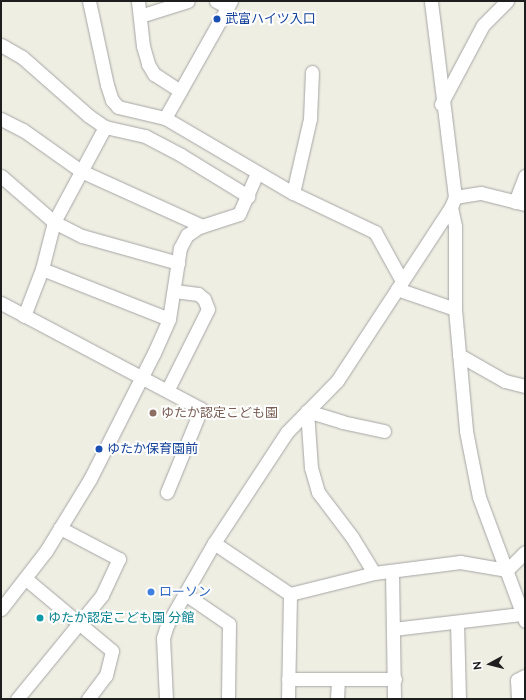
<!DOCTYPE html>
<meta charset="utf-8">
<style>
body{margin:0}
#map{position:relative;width:526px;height:700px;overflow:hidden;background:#efeee3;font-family:Raleway,"Noto Sans JP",sans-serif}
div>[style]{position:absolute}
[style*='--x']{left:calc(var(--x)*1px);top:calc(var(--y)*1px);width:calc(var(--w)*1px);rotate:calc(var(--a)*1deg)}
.roads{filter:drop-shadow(0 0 1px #a5a5a5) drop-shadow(0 0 1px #a5a5a5)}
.minor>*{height:13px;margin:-6.5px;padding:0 6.5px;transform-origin:6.5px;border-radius:6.5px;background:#fff}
.dots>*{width:11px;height:11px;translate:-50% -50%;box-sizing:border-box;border:2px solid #fff;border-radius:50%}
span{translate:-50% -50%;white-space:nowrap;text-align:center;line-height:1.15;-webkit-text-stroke:4px #fff;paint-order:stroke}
.transit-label{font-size:13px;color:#164399}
.left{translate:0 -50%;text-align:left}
.education-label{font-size:13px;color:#785e54}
.shop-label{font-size:13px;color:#366cbe}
.culture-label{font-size:13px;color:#0d838f}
.frame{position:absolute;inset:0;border:2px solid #1e1e1e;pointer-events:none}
.north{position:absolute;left:470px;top:644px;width:40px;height:40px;-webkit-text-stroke:3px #fff;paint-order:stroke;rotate:263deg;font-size:11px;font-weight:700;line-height:16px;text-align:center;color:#1e1e1e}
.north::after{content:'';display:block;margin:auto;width:14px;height:18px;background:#1e1e1e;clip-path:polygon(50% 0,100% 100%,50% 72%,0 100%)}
</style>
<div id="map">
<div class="roads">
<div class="minor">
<i style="--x:89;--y:1;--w:86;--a:77.9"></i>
<i style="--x:107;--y:85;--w:16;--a:72"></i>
<i style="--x:112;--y:100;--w:9;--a:49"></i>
<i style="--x:118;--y:107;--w:48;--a:13.2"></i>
<i style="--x:165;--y:118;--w:148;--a:30.4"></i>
<i style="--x:293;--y:193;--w:91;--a:25.4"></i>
<i style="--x:375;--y:232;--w:56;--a:61.1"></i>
<i style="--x:138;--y:1;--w:45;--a:83.7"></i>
<i style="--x:143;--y:46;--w:19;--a:74"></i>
<i style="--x:148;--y:64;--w:12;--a:59"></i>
<i style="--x:154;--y:74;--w:31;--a:33"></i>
<i style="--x:216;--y:1;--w:13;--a:27"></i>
<i style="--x:140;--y:16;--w:50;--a:-17.4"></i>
<i style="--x:1;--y:45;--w:24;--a:30"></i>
<i style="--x:22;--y:57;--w:89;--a:41.4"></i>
<i style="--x:89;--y:116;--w:19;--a:35"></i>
<i style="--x:105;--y:127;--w:41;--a:12.7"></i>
<i style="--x:145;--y:136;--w:41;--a:27.8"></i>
<i style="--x:181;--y:155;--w:79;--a:31.5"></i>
<i style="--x:441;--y:104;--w:89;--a:-62"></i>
<i style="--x:483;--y:25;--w:34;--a:-45"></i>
<i style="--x:165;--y:118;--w:134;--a:-60.6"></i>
<i style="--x:1;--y:119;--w:25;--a:27"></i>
<i style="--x:23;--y:130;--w:71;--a:35.3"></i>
<i style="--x:81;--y:171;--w:133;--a:24.4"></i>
<i style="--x:1;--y:176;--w:70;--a:41"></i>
<i style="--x:54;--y:222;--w:31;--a:27"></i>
<i style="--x:82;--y:236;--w:100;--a:15.7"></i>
<i style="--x:293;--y:193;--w:76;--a:-77.1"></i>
<i style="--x:310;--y:119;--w:47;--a:-87.6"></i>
<i style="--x:455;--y:197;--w:26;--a:-9"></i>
<i style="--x:481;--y:193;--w:45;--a:14"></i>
<i style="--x:515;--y:202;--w:28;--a:-69"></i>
<i style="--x:451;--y:207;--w:19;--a:78"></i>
<i style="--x:455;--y:226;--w:83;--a:90"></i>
<i style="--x:455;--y:309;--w:122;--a:84.8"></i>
<i style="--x:466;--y:431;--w:67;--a:78.9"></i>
<i style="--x:479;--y:497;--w:132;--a:69.6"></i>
<i style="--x:42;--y:269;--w:136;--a:21.5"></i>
<i style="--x:397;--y:289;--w:61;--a:19"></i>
<i style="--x:1;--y:303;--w:226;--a:27.9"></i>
<i style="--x:201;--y:409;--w:90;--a:112.3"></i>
<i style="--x:24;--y:316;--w:50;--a:-69"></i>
<i style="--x:42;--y:269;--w:49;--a:-75.7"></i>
<i style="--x:54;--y:222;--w:108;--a:-61.8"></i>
<i style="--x:459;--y:355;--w:53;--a:29.5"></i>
<i style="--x:505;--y:381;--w:21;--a:14"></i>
<i style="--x:168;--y:389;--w:89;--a:-63.4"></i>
<i style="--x:208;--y:309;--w:11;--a:-112"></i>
<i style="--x:204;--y:299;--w:8;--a:-140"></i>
<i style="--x:198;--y:294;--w:24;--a:-173"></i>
<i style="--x:214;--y:543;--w:92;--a:33.9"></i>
<i style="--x:290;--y:594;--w:87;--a:-14"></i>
<i style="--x:374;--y:573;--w:87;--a:-7.3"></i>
<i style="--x:460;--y:562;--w:48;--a:9.7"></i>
<i style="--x:507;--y:570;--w:25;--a:-45"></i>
<i style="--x:392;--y:571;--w:128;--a:89.1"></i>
<i style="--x:374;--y:573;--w:42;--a:-121.4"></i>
<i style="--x:352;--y:537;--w:56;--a:-127.1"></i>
<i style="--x:318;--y:492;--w:25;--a:-106"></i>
<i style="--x:311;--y:468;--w:57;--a:-94"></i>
<i style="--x:307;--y:411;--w:37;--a:17"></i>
<i style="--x:342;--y:422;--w:43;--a:12.1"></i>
<i style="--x:26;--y:579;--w:112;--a:39.9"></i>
<i style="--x:112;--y:651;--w:25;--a:104"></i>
<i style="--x:106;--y:675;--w:30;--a:127"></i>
<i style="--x:185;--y:594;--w:53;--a:34.3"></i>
<i style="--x:229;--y:624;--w:75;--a:90.8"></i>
<i style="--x:1;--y:609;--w:73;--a:-52.2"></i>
<i style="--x:46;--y:551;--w:84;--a:-58.6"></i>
<i style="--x:90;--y:479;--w:141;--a:-63.1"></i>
<i style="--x:154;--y:353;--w:37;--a:-66"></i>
<i style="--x:169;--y:319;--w:72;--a:-81.2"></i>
<i style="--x:180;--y:248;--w:15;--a:-62"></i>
<i style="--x:187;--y:235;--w:14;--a:-34"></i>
<i style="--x:199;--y:227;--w:42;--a:-18"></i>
<i style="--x:239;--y:214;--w:45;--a:-66.3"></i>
<i style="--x:457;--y:622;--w:77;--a:88.5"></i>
<i style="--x:393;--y:629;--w:129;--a:-6.7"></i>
<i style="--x:288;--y:679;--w:107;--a:0"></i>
<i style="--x:17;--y:699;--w:134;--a:-50.7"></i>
<i style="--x:102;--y:595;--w:40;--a:-65"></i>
<i style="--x:119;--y:559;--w:67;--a:-152.3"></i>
<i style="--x:166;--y:699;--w:61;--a:-92.8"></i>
<i style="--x:163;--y:638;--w:14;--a:-73"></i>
<i style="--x:167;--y:625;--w:95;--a:-60.2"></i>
<i style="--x:214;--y:543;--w:133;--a:-56.7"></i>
<i style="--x:287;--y:432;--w:71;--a:-45.6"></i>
<i style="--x:337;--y:381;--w:208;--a:-56.8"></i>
<i style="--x:451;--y:207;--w:11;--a:-68"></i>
<i style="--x:455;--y:197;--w:197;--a:-97"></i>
<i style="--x:288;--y:699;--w:105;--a:-88.9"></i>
<i style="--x:337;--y:699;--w:20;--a:-87"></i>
<i style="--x:518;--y:699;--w:19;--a:-93"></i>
<i style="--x:517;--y:680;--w:9;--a:-27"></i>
</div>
</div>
<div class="dots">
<i style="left:217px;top:19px;background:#1a4fb4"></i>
<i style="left:153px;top:413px;background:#8d6e63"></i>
<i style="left:99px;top:449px;background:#1a4fb4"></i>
<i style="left:151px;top:592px;background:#3f7fe0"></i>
<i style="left:40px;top:618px;background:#0f9aa8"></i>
</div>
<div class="transit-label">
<span class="left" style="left:225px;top:19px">武富ハイツ入口</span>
<span class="left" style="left:107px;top:449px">ゆたか保育園前</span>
</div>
<div class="education-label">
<span class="left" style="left:161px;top:413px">ゆたか認定こども園</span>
</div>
<div class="shop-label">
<span class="left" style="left:159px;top:592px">ローソン</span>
</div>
<div class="culture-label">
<span class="left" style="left:48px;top:618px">ゆたか認定こども園 分館</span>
</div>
<div class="frame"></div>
<div class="north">N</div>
</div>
